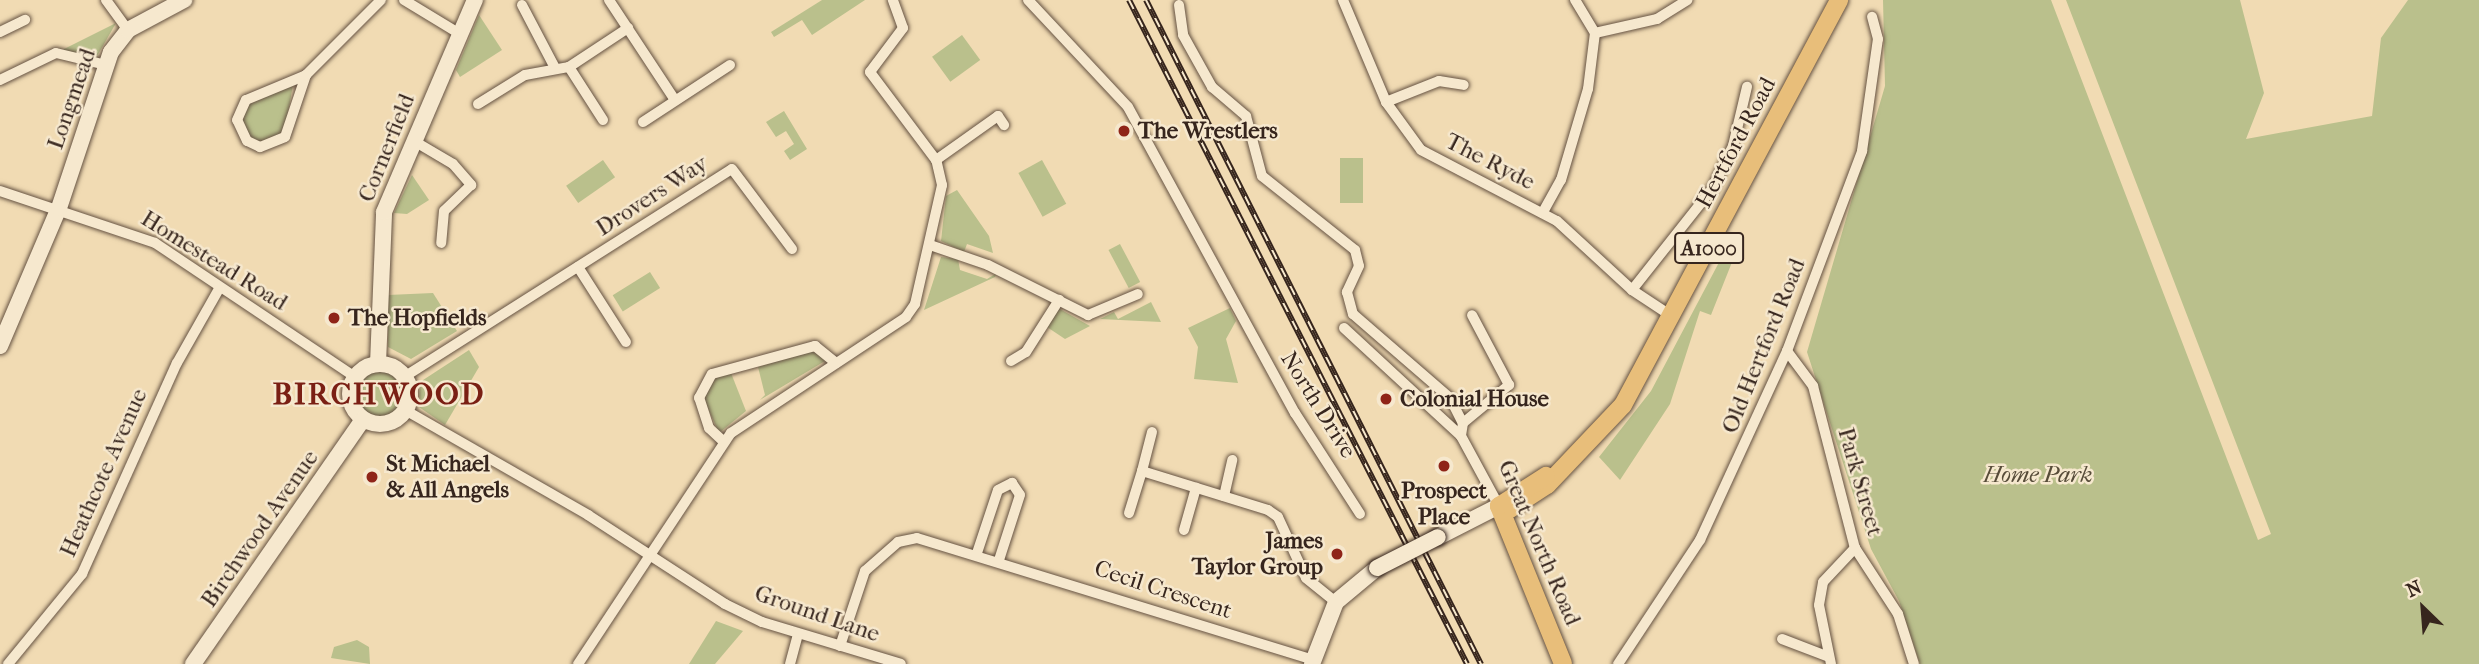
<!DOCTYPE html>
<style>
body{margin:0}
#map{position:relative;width:2479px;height:664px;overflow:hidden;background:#f1dbb3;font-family:"IM FELL French Canon",serif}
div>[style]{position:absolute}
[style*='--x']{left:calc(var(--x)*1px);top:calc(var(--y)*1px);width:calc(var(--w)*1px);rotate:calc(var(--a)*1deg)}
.green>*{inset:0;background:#bac08c;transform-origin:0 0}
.round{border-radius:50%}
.roads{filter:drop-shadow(0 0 2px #655242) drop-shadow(0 0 2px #655242)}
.street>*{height:10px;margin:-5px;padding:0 5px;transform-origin:5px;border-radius:5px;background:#f6e8ce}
.secondary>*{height:16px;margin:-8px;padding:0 8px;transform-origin:8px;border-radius:8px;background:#f6e8ce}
.secondary>.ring{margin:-8px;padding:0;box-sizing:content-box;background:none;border:16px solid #f6e8ce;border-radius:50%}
.primary>*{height:18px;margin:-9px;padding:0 9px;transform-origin:9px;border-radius:9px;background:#e8be7a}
.rail>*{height:6px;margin-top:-3px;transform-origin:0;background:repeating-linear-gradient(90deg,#f6e8ce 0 10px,#36251d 0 20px);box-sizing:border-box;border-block:2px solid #36251d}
.bridges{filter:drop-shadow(0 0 2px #36251d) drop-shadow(0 0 2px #36251d)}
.secondary-bridge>*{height:16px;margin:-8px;padding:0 8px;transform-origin:8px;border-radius:8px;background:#f6e8ce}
.dots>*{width:19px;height:19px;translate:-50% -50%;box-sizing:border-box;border:4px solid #f6e8ce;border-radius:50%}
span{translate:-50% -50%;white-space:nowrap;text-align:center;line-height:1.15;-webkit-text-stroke:5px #f6e8ce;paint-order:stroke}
.shield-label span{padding:2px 5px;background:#f6e8ce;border:2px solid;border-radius:5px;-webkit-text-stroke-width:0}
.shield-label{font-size:21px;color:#36251d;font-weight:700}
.street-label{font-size:23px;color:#36251d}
.poi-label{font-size:23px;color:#36251d;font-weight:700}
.left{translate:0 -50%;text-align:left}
.right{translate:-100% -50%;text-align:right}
.park-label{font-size:23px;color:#574c39;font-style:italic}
.district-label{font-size:30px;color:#7a1f14;font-weight:700;letter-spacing:2px}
.north{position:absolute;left:2388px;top:573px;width:70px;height:70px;-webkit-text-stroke:5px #f6e8ce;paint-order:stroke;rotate:335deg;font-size:19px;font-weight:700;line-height:28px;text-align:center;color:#36251d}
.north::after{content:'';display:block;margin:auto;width:24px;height:32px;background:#36251d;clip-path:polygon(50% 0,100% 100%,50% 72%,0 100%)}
</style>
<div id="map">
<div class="green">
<i style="clip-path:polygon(822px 0,865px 0,812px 35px,802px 20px,774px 37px,771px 32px)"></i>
<i style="clip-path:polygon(1883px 0,2051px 0,2258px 540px,2271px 534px,2066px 0,2240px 0,2264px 93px,2246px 139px,2372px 116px,2381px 38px,2408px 0,2479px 0,2479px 664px,1920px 664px,1899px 601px,1871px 549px,1807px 352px,1885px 86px)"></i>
<i style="clip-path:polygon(479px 15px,502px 50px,460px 77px,456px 70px)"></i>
<i style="clip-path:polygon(116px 23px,96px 58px,63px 51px,64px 49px)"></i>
<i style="left:962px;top:35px;width:31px;height:37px;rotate:54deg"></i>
<i style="clip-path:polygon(293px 84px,285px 132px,259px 142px,252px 138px,242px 124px,247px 105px)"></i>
<i style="clip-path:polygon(784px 111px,807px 149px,790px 160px,784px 151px,794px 144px,786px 131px,776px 137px,766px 122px)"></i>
<i style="left:1340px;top:158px;width:23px;height:45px"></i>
<i style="left:603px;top:160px;width:21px;height:45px;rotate:55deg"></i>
<i style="left:1042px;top:160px;width:50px;height:27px;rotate:61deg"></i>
<i style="clip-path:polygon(412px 175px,429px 200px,407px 214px,394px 213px)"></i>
<i style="clip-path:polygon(957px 190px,989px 236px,993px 253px,967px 244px,964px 252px,941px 241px,946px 196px)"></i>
<i style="clip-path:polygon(1734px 234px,1742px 237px,1711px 315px,1700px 311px,1670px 404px,1620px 480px,1599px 457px,1651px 391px)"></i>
<i style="left:1120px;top:244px;width:43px;height:13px;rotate:62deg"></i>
<i style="clip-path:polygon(941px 257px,958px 259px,960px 270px,987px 279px,997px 273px,995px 277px,924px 310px)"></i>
<i style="left:650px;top:272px;width:19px;height:44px;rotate:58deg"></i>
<i style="clip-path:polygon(433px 293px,457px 331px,411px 359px,388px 347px,388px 295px)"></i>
<i style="clip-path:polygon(1151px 302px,1161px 322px,1100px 319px,1114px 312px,1118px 319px)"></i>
<i style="clip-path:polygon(1058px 308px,1090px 326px,1065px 339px,1047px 327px)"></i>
<i style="clip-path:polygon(1230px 308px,1236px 321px,1226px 339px,1238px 383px,1194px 379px,1198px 347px,1188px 328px)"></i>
<i style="clip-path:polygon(819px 348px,825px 361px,760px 400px,765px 395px,758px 367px)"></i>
<i style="clip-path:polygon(469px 350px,479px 367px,445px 425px,419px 407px,420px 382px)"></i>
<i class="round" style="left:356px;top:371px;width:46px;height:46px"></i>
<i style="clip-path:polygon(731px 373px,746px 411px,719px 433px,702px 395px,708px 380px)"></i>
<i style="clip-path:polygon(716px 621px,743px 631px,715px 664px,689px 664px)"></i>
<i style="clip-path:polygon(357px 640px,369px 647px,370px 664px,331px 658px,334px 647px)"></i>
</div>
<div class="roads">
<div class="street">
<i style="--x:106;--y:0;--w:37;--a:54"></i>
<i style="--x:404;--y:0;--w:66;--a:31.3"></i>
<i style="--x:609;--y:0;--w:120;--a:56.6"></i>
<i style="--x:1028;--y:0;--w:146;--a:46.9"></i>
<i style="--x:1128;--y:107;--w:349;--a:61.4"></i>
<i style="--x:1295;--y:413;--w:120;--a:57.2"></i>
<i style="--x:1343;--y:0;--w:111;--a:67.1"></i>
<i style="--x:1386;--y:102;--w:59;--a:53.9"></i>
<i style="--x:1421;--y:150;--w:153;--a:27.6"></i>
<i style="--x:1557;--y:221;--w:102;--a:42.6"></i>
<i style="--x:1632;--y:290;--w:49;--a:33.4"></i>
<i style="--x:522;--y:5;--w:69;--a:62.3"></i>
<i style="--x:1179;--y:5;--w:30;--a:82"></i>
<i style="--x:1183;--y:35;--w:60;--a:60.9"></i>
<i style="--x:1212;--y:87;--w:45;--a:40.5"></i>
<i style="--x:1246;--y:116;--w:62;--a:75.1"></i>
<i style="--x:1262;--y:176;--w:119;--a:38.5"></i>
<i style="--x:1355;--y:250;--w:16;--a:76"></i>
<i style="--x:1359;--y:266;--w:29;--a:115"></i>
<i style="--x:1347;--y:292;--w:23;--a:75"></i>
<i style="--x:1353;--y:314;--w:128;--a:40.9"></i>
<i style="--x:1450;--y:398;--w:28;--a:63"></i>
<i style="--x:1463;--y:423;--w:13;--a:99"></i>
<i style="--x:0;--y:32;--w:28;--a:-26"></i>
<i style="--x:1595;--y:33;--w:64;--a:-12.7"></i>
<i style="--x:1657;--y:19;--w:36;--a:-32"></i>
<i style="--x:569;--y:67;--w:63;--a:57.3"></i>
<i style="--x:306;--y:75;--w:65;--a:108.7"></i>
<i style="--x:285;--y:137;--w:27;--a:158"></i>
<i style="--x:260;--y:147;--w:14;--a:-155"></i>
<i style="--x:247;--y:141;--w:23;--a:-115"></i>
<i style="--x:237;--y:120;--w:22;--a:-66"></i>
<i style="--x:246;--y:100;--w:65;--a:-22.6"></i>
<i style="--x:306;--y:75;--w:106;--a:-45"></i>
<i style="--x:0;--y:80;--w:62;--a:-25.7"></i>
<i style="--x:56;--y:53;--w:51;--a:13.5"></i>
<i style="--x:1386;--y:102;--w:57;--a:-21.6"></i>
<i style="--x:1439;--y:81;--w:25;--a:9"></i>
<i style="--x:478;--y:104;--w:55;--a:-31.7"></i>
<i style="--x:525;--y:75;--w:45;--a:-10.3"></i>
<i style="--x:569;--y:67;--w:71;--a:-33.5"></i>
<i style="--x:643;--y:122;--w:104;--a:-33.2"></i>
<i style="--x:414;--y:141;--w:45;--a:30.5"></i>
<i style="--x:453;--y:164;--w:28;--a:49"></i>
<i style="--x:471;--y:185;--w:37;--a:136"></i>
<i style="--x:444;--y:211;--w:32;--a:95"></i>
<i style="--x:936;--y:160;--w:76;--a:-35.4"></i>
<i style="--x:998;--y:116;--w:11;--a:56"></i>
<i style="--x:0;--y:191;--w:163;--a:18.5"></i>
<i style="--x:155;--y:243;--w:241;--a:33.8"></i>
<i style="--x:1543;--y:212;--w:37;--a:-61"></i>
<i style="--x:1561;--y:180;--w:95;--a:-73.5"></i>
<i style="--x:1588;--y:89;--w:56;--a:-82.9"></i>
<i style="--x:1595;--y:33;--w:39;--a:-121"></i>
<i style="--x:930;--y:245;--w:61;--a:19"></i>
<i style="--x:988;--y:265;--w:112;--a:26.6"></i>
<i style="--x:1088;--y:315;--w:54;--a:-22.8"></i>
<i style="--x:578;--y:267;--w:89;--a:57.4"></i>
<i style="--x:1632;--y:290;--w:129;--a:-51.6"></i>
<i style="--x:1712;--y:189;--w:48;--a:-64"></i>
<i style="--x:1733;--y:146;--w:61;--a:-76.7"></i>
<i style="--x:1344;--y:328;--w:159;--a:42.7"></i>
<i style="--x:1461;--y:436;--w:80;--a:61.5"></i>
<i style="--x:1787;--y:351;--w:44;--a:53.4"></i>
<i style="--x:1813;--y:386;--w:167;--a:75.5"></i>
<i style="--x:1855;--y:548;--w:79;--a:56.9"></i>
<i style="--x:1898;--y:614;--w:52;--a:72.3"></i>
<i style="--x:1011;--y:361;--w:17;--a:-31"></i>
<i style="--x:1026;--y:352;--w:62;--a:-57.6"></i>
<i style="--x:404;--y:377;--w:388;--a:-32.4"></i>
<i style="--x:732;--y:169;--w:100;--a:53.1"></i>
<i style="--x:405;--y:410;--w:211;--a:29.8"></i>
<i style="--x:588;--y:515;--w:163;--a:33"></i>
<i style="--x:725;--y:604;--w:41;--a:25.9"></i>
<i style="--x:762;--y:622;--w:145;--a:16.8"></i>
<i style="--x:1463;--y:423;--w:60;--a:-39.6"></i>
<i style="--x:1509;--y:385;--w:79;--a:-117.9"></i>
<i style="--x:1152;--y:432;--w:40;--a:104.4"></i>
<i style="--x:1142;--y:471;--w:132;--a:17.2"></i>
<i style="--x:1268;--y:510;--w:12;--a:35"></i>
<i style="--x:1278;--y:517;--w:67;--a:65.3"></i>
<i style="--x:1306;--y:578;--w:38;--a:39"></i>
<i style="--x:723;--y:441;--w:19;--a:-137"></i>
<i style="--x:709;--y:428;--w:32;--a:-108"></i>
<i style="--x:699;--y:398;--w:27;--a:-62"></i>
<i style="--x:712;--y:374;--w:107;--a:-15.2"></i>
<i style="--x:815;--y:346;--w:27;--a:39"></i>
<i style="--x:1224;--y:496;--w:37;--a:-77"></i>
<i style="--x:1129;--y:513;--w:44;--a:-72.8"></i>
<i style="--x:1184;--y:530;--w:44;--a:-74.1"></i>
<i style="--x:977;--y:553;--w:66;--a:-71.6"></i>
<i style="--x:998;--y:490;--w:16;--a:-27"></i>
<i style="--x:1012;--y:483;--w:14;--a:56"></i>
<i style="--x:1020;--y:495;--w:68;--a:107.9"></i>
<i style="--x:1782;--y:639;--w:50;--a:21"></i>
<i style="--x:840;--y:646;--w:79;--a:-71.6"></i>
<i style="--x:865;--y:571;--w:44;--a:-41.3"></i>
<i style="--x:898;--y:542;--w:19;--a:-12"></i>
<i style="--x:917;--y:538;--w:415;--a:17.1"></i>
<i style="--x:8;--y:664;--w:117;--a:-50.6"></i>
<i style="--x:82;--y:574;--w:231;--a:-65.8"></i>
<i style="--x:177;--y:363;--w:87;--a:-60.5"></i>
<i style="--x:578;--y:664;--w:277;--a:-56.5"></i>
<i style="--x:731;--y:433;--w:210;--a:-33.5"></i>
<i style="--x:906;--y:317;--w:16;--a:-55"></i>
<i style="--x:915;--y:304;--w:122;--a:-77.2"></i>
<i style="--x:942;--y:185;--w:26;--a:-103"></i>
<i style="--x:936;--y:160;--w:110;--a:-126.9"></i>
<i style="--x:870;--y:72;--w:55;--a:-53.1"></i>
<i style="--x:903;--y:28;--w:30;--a:-110"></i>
<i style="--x:790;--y:664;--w:31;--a:-75"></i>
<i style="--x:1618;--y:664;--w:149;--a:-56.5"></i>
<i style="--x:1700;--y:540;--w:208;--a:-65.3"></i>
<i style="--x:1787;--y:351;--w:214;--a:-69.4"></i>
<i style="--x:1862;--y:151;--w:113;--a:-81.9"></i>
<i style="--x:1878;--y:39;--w:23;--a:-105"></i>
<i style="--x:1831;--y:664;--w:60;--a:-101.5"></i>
<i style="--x:1819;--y:605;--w:23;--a:-80"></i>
<i style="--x:1823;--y:582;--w:47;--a:-46.7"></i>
</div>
<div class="secondary">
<i style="--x:0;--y:346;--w:150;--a:-66.9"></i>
<i style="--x:59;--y:208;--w:164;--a:-71.6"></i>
<i style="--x:111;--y:52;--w:28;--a:-52"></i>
<i style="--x:128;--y:30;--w:64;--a:-28.2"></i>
<i style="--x:378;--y:364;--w:152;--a:-87.7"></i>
<i style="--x:384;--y:212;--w:231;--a:-66.8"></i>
<i class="ring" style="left:350px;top:364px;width:44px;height:44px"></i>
<i style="--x:1438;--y:537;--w:68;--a:-26.9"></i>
<i style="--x:193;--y:664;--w:298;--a:-55.2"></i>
<i style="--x:1312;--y:664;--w:66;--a:-68.8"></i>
<i style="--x:1336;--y:602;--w:53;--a:-39.7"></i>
</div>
<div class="primary">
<i style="--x:1499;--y:506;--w:11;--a:15"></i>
<i style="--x:1510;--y:509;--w:44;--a:-33"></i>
<i style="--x:1547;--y:485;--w:110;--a:-46.5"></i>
<i style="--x:1623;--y:405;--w:459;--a:-61.9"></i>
<i style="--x:1499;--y:506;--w:170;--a:67.9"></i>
<i style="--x:1499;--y:506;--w:56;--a:-32.6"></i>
</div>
</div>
<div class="rail">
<i style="--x:1129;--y:0;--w:745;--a:63.02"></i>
<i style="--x:1146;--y:0;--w:744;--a:63.23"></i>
</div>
<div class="bridges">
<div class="secondary-bridge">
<i style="--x:1377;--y:568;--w:68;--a:-26.9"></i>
</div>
</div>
<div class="dots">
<i style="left:1124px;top:131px;background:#8f2418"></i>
<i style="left:334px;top:318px;background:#8f2418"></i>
<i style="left:1386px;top:399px;background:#8f2418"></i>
<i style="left:1444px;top:466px;background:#8f2418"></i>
<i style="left:372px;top:477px;background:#8f2418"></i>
<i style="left:1337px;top:554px;background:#8f2418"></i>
</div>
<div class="shield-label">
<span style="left:1709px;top:248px">A1000</span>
</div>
<div class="street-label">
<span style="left:72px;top:99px;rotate:-71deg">Longmead</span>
<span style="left:1736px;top:143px;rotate:-62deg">Hertford Road</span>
<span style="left:387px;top:148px;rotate:-68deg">Cornerfield</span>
<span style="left:1490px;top:162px;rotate:27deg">The Ryde</span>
<span style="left:652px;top:196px;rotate:-33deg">Drovers Way</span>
<span style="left:214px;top:261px;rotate:32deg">Homestead Road</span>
<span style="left:1764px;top:346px;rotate:-68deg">Old Hertford Road</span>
<span style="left:1318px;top:405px;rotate:58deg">North Drive</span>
<span style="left:104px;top:473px;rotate:-66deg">Heathcote Avenue</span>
<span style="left:1860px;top:482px;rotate:74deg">Park Street</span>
<span style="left:260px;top:529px;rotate:-55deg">Birchwood Avenue</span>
<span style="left:1539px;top:543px;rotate:67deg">Great North Road</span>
<span style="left:1163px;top:590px;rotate:18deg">Cecil Crescent</span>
<span style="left:817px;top:614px;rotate:19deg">Ground Lane</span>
</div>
<div class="poi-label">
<span class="left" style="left:1138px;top:131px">The Wrestlers</span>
<span class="left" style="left:348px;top:318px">The Hopfields</span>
<span class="left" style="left:1400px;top:399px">Colonial House</span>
<span class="left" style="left:386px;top:477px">St Michael<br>&amp; All Angels</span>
<span style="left:1444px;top:504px">Prospect<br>Place</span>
<span class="right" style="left:1323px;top:554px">James<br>Taylor Group</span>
</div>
<div class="park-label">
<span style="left:2038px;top:475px">Home Park</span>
</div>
<div class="district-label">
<span style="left:379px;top:395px">BIRCHWOOD</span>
</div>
<div class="north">N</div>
</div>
